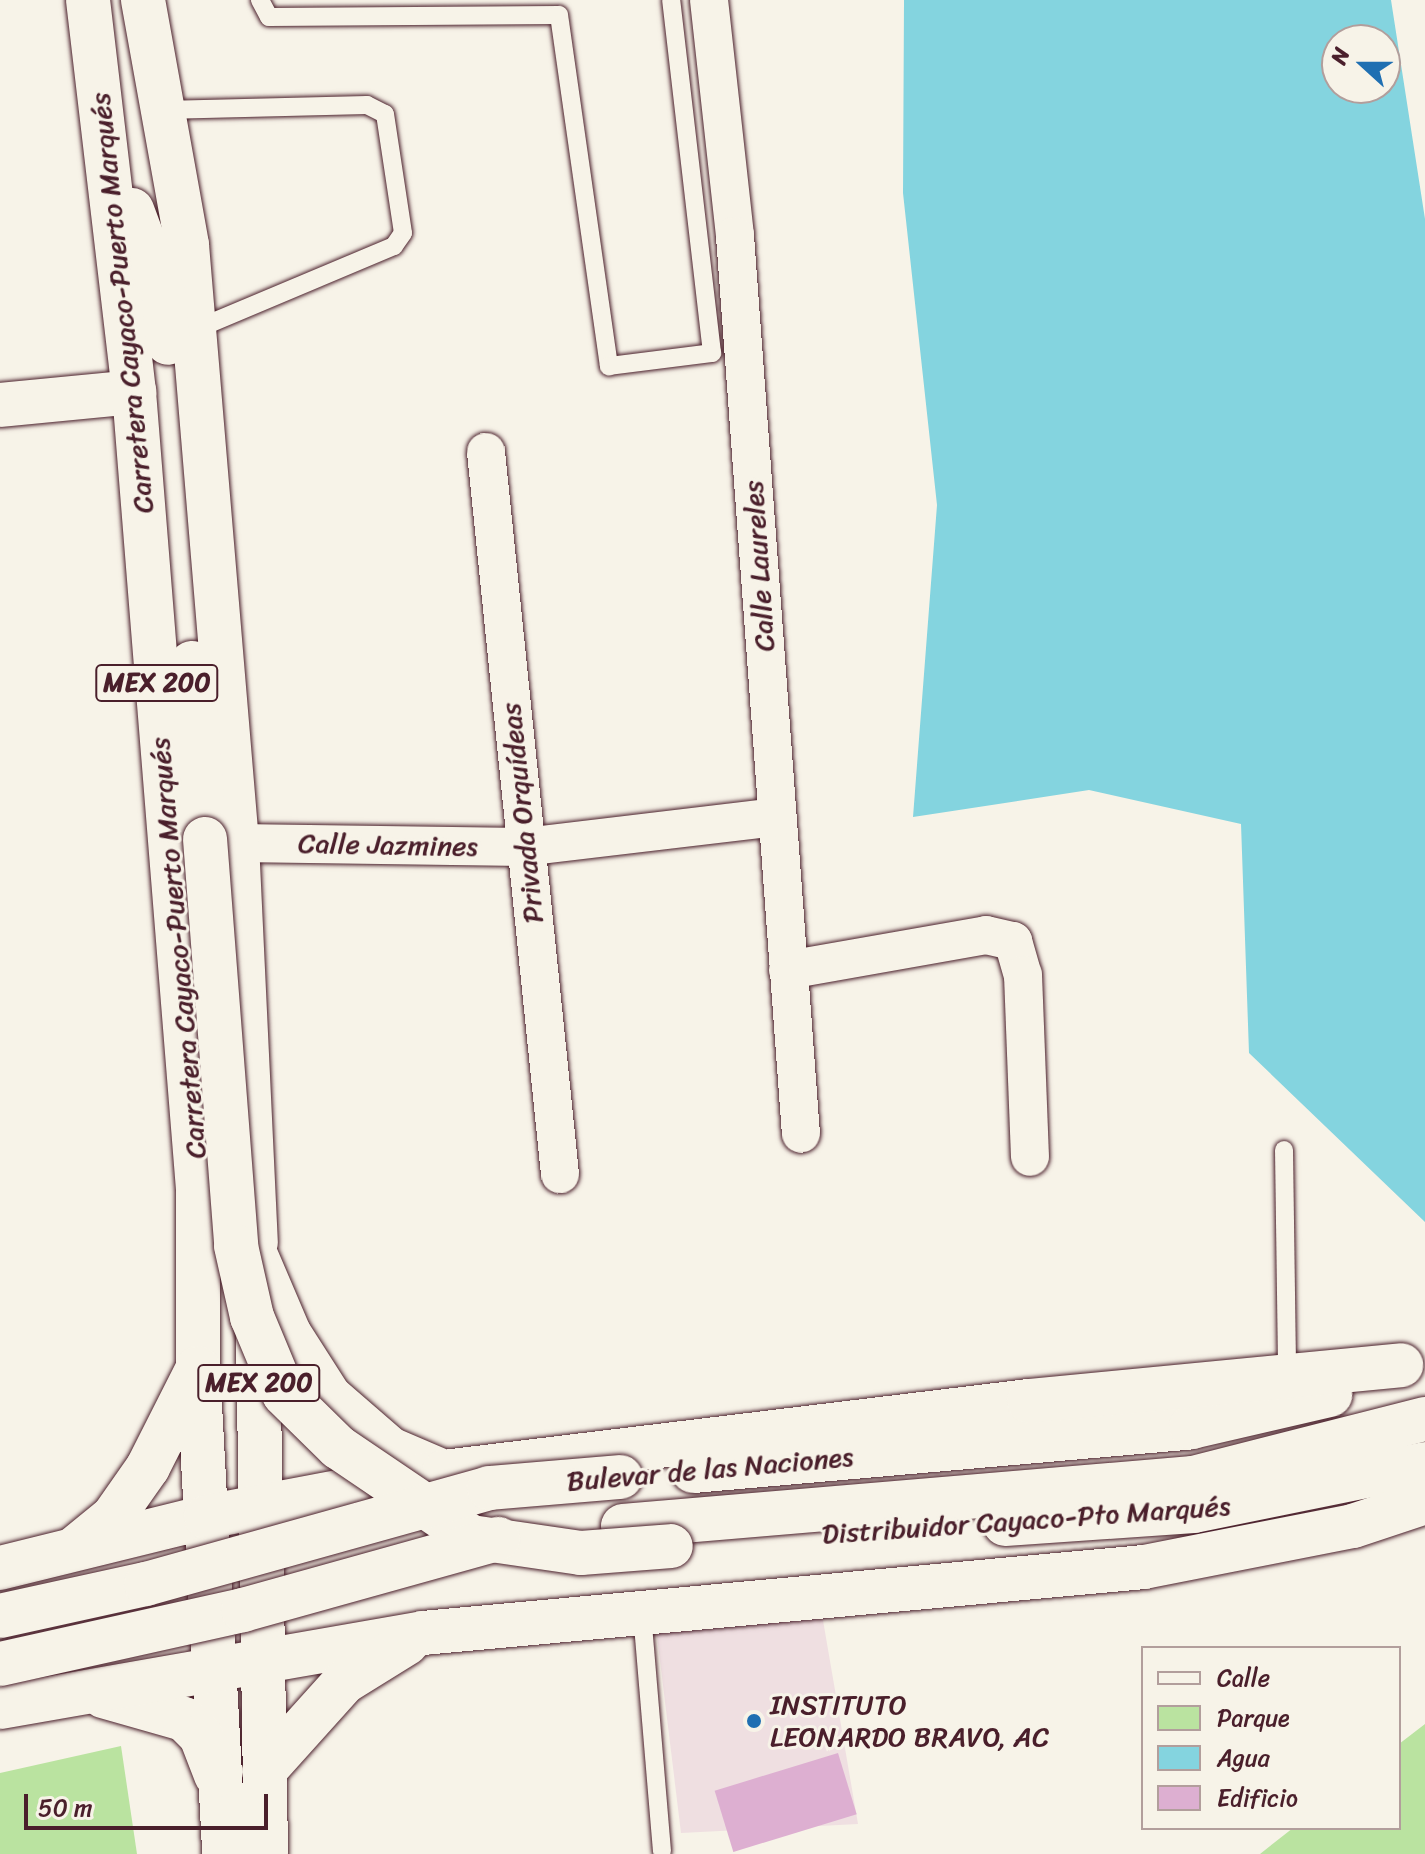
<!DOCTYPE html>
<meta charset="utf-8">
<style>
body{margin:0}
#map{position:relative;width:1425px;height:1854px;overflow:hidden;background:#f7f3e8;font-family:Sriracha,sans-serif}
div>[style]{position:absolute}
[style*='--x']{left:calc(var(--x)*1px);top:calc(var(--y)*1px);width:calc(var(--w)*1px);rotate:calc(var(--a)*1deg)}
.built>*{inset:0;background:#efdfe1}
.green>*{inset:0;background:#bae3a0}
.water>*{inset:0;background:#84d4df}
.building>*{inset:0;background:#ddafd1;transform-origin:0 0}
.roads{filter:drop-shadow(0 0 2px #4a1f2b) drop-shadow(0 0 2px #4a1f2b)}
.lane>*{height:18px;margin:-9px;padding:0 9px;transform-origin:9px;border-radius:9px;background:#f7f3e8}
.street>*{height:38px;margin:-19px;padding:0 19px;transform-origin:19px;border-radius:19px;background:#f7f3e8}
.secondary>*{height:44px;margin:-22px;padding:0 22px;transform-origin:22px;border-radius:22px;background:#f7f3e8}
.primary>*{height:44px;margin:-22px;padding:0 22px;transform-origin:22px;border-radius:22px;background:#f7f3e8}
.bridges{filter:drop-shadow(0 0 2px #4a1f2b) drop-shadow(0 0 2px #4a1f2b)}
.primary-bridge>*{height:44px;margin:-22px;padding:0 22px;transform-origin:22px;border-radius:22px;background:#f7f3e8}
.dots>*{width:22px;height:22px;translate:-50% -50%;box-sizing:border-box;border:4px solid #f7f3e8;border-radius:50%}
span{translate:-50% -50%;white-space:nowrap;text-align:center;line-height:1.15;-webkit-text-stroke:6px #f7f3e8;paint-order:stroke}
.shield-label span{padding:2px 6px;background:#f7f3e8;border:2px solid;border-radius:6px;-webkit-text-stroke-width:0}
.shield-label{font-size:26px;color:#4a1f2b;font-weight:700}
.street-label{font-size:28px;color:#4a1f2b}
.poi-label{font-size:28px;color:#4a1f2b}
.left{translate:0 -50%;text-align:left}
.legend{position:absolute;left:1141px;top:1646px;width:260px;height:184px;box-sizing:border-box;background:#f7f3e8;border:2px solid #b29e9c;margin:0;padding:10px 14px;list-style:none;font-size:24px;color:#4a1f2b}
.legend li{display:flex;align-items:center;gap:16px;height:40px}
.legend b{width:40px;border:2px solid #b29e9c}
.north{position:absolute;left:1321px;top:24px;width:80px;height:80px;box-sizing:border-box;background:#f7f3e8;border:2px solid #b29e9c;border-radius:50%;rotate:291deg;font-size:22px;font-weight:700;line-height:32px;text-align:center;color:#4a1f2b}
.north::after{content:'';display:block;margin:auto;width:28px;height:36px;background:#1f6fb2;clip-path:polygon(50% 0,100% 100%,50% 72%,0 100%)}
.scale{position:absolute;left:24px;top:1794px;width:244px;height:36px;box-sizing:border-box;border:4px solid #4a1f2b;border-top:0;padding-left:10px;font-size:24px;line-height:28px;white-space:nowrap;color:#4a1f2b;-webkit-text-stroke:6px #f7f3e8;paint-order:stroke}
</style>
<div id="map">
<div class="built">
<i style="clip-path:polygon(819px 1597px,858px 1824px,681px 1833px,656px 1628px)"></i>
</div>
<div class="green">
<i style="clip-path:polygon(1425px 1724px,1425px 1854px,1260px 1854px,1293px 1828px,1399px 1828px,1399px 1744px)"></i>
<i style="clip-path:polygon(121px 1746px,137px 1854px,0 1854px,0 1773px)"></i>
</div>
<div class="water">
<i style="clip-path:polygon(evenodd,904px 0,1391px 0,1425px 219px,1425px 1222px,1249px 1053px,1241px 824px,1089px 790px,913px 817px,937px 505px,903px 193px,904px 0,1337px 40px,1385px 40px,1385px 88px,1337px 88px,1337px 40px)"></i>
</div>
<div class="building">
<i style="left:838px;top:1753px;width:64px;height:129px;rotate:73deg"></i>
</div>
<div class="roads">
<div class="lane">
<i style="--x:260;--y:0;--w:19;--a:62"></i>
<i style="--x:269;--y:17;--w:290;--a:-0.4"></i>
<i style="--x:559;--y:15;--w:355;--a:81.9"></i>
<i style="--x:609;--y:366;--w:104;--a:-7.2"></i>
<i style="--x:712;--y:353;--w:355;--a:-96.6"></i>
<i style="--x:163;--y:110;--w:204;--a:-1.4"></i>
<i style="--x:367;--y:105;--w:20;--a:27"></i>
<i style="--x:385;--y:114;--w:120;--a:81.4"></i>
<i style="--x:403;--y:233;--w:16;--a:125"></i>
<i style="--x:394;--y:246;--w:217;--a:157.2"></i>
<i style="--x:1284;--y:1150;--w:226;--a:89.2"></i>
<i style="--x:642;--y:1613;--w:239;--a:85.2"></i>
</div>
<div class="street">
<i style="--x:709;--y:0;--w:237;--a:83.7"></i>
<i style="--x:735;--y:236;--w:900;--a:85.8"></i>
<i style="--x:486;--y:452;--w:726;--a:84.15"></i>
<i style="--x:237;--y:843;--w:287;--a:0.8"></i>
<i style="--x:524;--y:847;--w:255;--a:-6.8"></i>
<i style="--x:788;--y:970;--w:201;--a:-10"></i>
<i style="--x:986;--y:935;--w:28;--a:13"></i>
<i style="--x:1013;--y:941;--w:35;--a:74"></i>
<i style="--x:1023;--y:975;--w:182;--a:87.8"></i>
</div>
<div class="secondary">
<i style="--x:0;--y:405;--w:135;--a:-5.5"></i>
</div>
<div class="primary">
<i style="--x:88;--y:0;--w:395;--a:83.3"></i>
<i style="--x:134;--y:392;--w:801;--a:85.41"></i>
<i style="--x:198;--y:1190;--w:178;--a:90"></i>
<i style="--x:198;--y:1368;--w:487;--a:86.9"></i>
<i style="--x:143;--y:0;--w:249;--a:79.8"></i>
<i style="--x:187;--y:245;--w:600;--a:85.22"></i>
<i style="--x:237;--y:843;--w:400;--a:87.3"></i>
<i style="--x:132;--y:210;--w:92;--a:69.6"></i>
<i style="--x:164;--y:296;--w:47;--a:85.1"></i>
<i style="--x:192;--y:663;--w:176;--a:85.8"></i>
<i style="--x:257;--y:1258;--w:82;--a:66.9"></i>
<i style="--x:289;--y:1333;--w:76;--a:57.4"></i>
<i style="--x:330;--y:1397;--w:79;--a:40.9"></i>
<i style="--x:390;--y:1449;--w:59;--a:23.1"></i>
<i style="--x:258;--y:1332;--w:522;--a:89.12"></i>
<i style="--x:693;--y:1471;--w:500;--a:-5"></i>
<i style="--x:1191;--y:1427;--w:143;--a:-13"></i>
<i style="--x:1005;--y:1524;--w:189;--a:-3.9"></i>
<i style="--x:1194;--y:1511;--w:236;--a:-11.5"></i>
<i style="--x:623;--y:1526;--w:572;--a:-4.81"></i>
<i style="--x:1193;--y:1478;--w:239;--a:-14.3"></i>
<i style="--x:75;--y:1548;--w:49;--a:-39.2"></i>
<i style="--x:113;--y:1517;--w:61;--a:-55"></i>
<i style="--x:148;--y:1467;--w:109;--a:-63.2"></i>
<i style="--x:0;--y:1568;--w:212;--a:-13.9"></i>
<i style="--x:206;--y:1517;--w:242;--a:-10.7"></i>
<i style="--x:444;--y:1472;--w:589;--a:-6.92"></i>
<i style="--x:1029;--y:1401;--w:374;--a:-5.5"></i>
<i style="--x:103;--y:1696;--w:84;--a:15.9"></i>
<i style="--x:184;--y:1719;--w:24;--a:45"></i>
<i style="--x:201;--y:1736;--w:42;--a:69"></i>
<i style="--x:0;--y:1707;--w:429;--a:-9.9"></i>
<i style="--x:423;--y:1633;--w:724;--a:-5.23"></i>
<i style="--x:1144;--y:1567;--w:213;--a:-11.1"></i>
<i style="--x:1353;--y:1526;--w:76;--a:-18.4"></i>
<i style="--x:264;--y:1771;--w:120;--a:-48"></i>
<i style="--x:344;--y:1682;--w:74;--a:-31.8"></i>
</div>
</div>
<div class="bridges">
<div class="primary-bridge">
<i style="--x:205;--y:839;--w:408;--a:85.6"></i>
<i style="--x:236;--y:1246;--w:73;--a:77.3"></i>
<i style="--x:252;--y:1317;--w:83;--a:67.4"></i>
<i style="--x:284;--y:1394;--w:76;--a:44.5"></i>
<i style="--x:338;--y:1447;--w:161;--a:34.1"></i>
<i style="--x:471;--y:1537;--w:111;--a:8.3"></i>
<i style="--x:581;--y:1553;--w:90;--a:-4.4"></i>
<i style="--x:0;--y:1616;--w:149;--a:-12.4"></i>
<i style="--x:146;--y:1584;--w:356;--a:-15.6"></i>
<i style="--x:489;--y:1488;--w:132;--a:-4.8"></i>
<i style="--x:0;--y:1664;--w:249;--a:-12.5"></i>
<i style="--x:243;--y:1610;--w:265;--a:-15.6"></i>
</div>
</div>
<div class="dots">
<i style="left:754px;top:1721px;background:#1f6fb2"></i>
</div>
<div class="shield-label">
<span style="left:157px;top:683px">MEX 200</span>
<span style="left:259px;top:1383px">MEX 200</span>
</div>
<div class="street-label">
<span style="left:122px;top:303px;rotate:-96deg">Carretera Cayaco-Puerto Marqués</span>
<span style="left:759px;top:566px;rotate:-94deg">Calle Laureles</span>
<span style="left:522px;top:813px;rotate:-96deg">Privada Orquídeas</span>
<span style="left:388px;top:845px;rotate:1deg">Calle Jazmines</span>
<span style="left:178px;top:948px;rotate:-95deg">Carretera Cayaco-Puerto Marqués</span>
<span style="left:710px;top:1469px;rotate:-5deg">Bulevar de las Naciones</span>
<span style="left:1026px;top:1520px;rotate:-4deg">Distribuidor Cayaco-Pto Marqués</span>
</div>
<div class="poi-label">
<span class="left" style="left:770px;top:1721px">INSTITUTO<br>LEONARDO BRAVO, AC</span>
</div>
<ul class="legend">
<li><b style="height:10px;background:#f7f3e8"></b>Calle</li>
<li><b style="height:22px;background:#bae3a0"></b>Parque</li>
<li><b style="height:22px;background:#84d4df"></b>Agua</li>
<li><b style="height:22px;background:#ddafd1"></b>Edificio</li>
</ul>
<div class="north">N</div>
<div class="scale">50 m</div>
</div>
